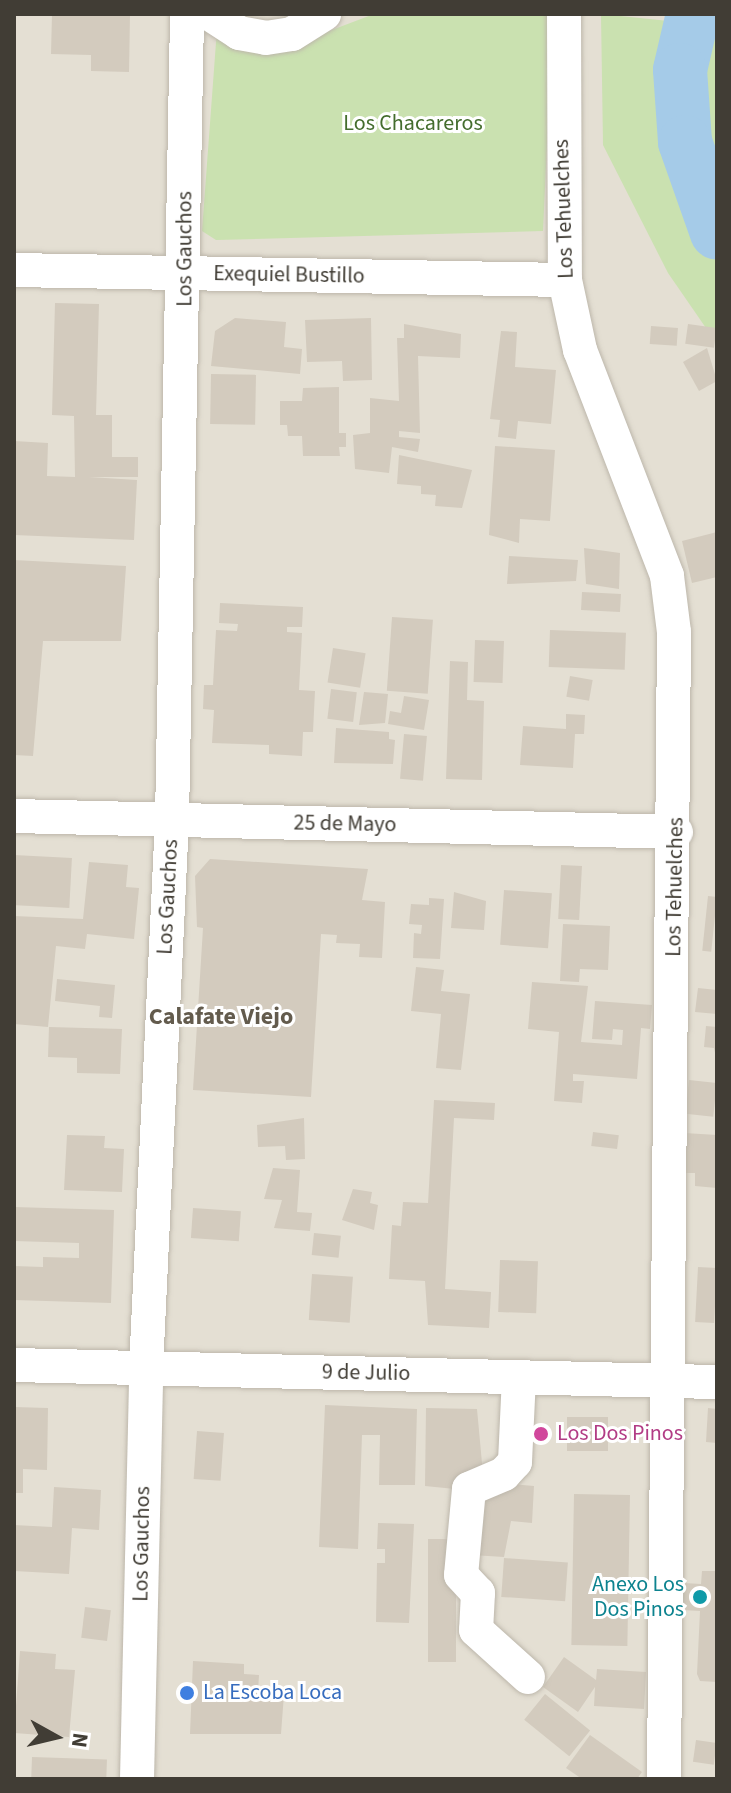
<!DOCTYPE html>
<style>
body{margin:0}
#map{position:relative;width:731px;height:1793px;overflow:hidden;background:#f0ede4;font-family:"Source Sans 3",sans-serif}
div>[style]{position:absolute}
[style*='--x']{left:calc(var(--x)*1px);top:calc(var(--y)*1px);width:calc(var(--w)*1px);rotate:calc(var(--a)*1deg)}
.residential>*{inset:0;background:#e4dfd3;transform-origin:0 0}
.green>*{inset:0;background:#cae1b0}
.river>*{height:54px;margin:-27px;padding:0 27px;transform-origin:27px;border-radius:27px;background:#a5cbe8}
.building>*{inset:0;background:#d3cbbe;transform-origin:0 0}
.roads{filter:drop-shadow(0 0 2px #bdb7ab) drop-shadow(0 0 2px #bdb7ab)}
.minor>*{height:34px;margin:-17px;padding:0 17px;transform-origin:17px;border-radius:17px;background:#fff}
.dots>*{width:22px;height:22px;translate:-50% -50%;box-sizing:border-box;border:4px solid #fff;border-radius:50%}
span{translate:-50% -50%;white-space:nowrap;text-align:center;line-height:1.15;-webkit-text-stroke:6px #fff;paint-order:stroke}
.park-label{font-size:22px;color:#446d2e}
.street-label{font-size:22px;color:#413d35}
.hotel-label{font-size:22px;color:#b23c85}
.left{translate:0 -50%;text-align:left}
.culture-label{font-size:22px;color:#0d838f}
.right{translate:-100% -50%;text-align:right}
.shop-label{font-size:22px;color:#366cbe}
.neighbourhood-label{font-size:24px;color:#635b4d;font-weight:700}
.frame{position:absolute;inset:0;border:16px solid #413d35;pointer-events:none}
.north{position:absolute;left:16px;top:1697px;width:80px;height:80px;-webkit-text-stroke:6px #fff;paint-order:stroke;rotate:98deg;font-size:22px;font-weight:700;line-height:32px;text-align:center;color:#413d35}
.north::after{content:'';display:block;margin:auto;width:28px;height:36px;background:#413d35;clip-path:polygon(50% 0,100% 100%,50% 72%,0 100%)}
</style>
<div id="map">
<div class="residential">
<i style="left:14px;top:14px;width:703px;height:1765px"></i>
</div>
<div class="green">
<i style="clip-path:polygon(374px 14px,553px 14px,543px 231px,216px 240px,202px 231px,217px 29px,295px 44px)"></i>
<i style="clip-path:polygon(601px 14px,717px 26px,717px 344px,668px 273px,603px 145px)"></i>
</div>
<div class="river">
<i style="--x:693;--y:14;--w:57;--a:103.1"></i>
<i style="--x:680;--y:70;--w:72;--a:86"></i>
<i style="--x:685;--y:142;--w:96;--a:70.6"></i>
</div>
<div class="building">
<i style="clip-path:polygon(52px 14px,130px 15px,129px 72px,91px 71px,91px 55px,51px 54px)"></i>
<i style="clip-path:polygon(55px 303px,99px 304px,96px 415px,112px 415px,112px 457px,138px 457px,138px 477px,89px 477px,137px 480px,134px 540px,14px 535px,14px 441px,48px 443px,47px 476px,75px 477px,74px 416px,52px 415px)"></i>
<i style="clip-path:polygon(235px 318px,286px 322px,284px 347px,302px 349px,300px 374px,211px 366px,215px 331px)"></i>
<i style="clip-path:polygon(371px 318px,372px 380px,343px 381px,342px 361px,307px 362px,305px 320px)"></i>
<i style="clip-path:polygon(404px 324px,461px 334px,460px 358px,418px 356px,420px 433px,399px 431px,399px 437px,420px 439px,418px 452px,392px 447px,389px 473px,355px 469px,353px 435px,370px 433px,370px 398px,399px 401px,397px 338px,404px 338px)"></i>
<i style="left:688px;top:324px;width:29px;height:20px;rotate:8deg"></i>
<i style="left:651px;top:326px;width:27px;height:18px;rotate:4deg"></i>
<i style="clip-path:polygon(501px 331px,517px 332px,515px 367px,556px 370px,551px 424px,518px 421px,516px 439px,498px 437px,500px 420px,490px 419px)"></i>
<i style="clip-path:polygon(707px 348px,717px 381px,699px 391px,683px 362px)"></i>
<i style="left:211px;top:374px;width:45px;height:50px;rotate:1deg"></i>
<i style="clip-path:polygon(339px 387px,339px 433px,346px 433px,346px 447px,339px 447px,340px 456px,303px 456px,302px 436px,288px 436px,287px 425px,280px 425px,280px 401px,302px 401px,303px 388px)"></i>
<i style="clip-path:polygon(495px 446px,555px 450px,550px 521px,520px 519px,519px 543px,489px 535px)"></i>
<i style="clip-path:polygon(399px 455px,472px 470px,462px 508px,435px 506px,436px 495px,421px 494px,421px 486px,397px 484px)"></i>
<i style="clip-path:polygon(717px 532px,717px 577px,692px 583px,682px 541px)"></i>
<i style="clip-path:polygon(584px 548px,620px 553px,619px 589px,586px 584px)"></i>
<i style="clip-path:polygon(509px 556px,578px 560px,576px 581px,507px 584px)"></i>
<i style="clip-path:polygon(14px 560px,126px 566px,121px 641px,43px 641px,33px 756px,14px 755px)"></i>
<i style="left:582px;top:592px;width:39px;height:18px;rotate:3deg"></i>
<i style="clip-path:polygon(220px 603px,303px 607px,302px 627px,287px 627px,287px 632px,302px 633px,299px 690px,315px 691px,313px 732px,303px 732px,302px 756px,269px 754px,269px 745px,212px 743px,214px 710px,203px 709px,204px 685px,213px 685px,216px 630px,237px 631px,238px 624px,219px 623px)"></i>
<i style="left:392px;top:617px;width:41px;height:74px;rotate:4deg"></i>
<i style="left:550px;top:630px;width:76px;height:37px;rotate:2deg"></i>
<i style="left:475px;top:640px;width:29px;height:42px;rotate:2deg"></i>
<i style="left:333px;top:648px;width:33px;height:35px;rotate:9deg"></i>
<i style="clip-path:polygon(450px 661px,468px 662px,467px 700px,484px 701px,482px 780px,446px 779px)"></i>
<i style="left:570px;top:676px;width:23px;height:21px;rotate:10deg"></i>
<i style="left:331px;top:689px;width:26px;height:30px;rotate:7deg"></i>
<i style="clip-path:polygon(364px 692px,388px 694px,385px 723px,359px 725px)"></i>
<i style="clip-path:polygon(404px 696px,429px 700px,424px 730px,388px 724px,390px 711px,401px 713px)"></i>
<i style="clip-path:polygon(566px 714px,585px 715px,584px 734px,575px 734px,573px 768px,520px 765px,523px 726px,566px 729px)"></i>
<i style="clip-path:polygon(336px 728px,389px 732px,389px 739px,395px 740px,393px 764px,334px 763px)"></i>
<i style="left:404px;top:734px;width:23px;height:45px;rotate:5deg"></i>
<i style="left:14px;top:855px;width:58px;height:50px;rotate:3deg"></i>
<i style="clip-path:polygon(210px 859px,368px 869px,362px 900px,385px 902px,382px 958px,359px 957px,360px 944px,336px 943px,337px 935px,321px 934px,311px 1097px,193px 1090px,203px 928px,197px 927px,195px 876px)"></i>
<i style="clip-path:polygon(89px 862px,128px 865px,126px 887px,139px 888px,134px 939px,87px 934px,85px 949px,56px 946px,48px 1027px,14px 1024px,14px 916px,83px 919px)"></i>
<i style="left:561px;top:865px;width:21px;height:54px;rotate:3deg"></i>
<i style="left:504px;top:890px;width:48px;height:55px;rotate:4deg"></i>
<i style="clip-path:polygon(454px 892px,486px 901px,484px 930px,451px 928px)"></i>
<i style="left:708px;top:896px;width:9px;height:55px;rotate:6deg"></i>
<i style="clip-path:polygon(429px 898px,444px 899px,440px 959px,413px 958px,414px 933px,421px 934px,422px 925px,409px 924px,411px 904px,429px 905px)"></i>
<i style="clip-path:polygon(563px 924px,610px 926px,608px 970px,580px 969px,579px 982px,560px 981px)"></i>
<i style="clip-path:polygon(416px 967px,444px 970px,441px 991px,470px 994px,461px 1070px,436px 1068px,441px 1014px,411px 1011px)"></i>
<i style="clip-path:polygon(57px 979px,115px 985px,112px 1018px,99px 1017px,100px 1006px,55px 1001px)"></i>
<i style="clip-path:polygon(532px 982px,588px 986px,581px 1042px,622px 1045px,623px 1030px,613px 1029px,612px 1040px,592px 1039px,595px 1001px,652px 1005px,650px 1029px,641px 1028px,637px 1079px,573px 1074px,573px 1081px,584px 1081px,582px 1103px,554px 1101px,559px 1032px,528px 1029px)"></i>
<i style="clip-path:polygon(698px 988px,717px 990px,717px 1014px,695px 1012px)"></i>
<i style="clip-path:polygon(706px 1026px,717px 1027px,717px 1062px,714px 1048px,704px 1047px)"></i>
<i style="clip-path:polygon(49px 1027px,122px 1029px,120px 1074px,77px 1073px,77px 1058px,48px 1057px)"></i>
<i style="left:689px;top:1080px;width:28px;height:34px;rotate:6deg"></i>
<i style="clip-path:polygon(434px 1100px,495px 1103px,494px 1120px,454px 1118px,445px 1289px,491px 1292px,489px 1328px,428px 1325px,425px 1281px,389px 1279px,392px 1225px,401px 1226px,403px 1202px,428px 1203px)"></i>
<i style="clip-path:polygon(304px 1118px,305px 1159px,286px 1160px,285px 1146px,258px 1147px,257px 1125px)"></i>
<i style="left:593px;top:1132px;width:26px;height:14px;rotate:7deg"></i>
<i style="clip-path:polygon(684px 1133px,717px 1135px,717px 1188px,695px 1186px,695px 1173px,682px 1173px)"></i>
<i style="clip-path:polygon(67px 1135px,105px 1136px,104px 1148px,124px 1149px,122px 1192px,64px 1190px)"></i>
<i style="clip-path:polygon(273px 1168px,300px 1170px,297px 1212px,312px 1213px,310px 1231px,274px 1228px,282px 1200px,264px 1199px)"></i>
<i style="clip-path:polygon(353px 1189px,372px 1192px,370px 1203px,378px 1205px,374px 1230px,342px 1220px)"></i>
<i style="clip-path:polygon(14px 1207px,114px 1210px,111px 1303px,14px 1300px,14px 1266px,43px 1267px,43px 1257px,79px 1258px,79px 1243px,14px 1241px)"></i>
<i style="left:193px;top:1208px;width:48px;height:30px;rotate:4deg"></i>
<i style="left:314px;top:1233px;width:27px;height:22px;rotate:6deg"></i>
<i style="left:500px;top:1260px;width:38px;height:52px;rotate:2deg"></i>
<i style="left:698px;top:1267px;width:19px;height:55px;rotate:3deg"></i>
<i style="left:312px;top:1274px;width:41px;height:46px;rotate:4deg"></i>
<i style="clip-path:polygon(325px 1405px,417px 1409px,415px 1485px,379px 1485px,380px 1435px,362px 1435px,358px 1549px,319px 1547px)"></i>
<i style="clip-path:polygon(14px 1407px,48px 1408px,47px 1470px,23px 1469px,23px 1493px,14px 1493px)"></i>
<i style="clip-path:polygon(426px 1408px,477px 1409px,483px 1474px,455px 1489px,425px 1486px)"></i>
<i style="clip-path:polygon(708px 1408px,717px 1409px,717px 1443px,706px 1442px)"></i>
<i style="left:567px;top:1417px;width:41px;height:34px"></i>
<i style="left:197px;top:1431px;width:27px;height:48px;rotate:4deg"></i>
<i style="clip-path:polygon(478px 1481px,534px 1486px,532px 1523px,511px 1521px,504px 1557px,472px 1555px)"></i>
<i style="clip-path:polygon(54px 1487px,101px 1490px,99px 1530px,72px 1528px,69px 1574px,14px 1571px,14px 1525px,52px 1527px)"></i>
<i style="left:574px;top:1494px;width:56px;height:151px;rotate:1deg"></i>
<i style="clip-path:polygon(378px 1523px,414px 1524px,409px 1623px,376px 1622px,377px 1563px,385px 1563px,385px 1549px,377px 1549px)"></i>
<i style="left:428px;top:1539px;width:28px;height:123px"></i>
<i style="left:504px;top:1558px;width:64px;height:39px;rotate:4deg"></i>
<i style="clip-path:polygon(702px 1571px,717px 1571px,717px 1682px,700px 1681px,697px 1674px,700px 1611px,682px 1610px,684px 1583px,701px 1584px)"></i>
<i style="left:85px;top:1607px;width:26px;height:31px;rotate:7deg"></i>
<i style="clip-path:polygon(20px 1651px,56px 1654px,55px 1669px,75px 1670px,69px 1737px,14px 1733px)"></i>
<i style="clip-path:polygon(564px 1657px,596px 1680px,597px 1669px,646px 1672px,644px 1709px,594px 1706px,595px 1687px,578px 1712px,543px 1687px)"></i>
<i style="clip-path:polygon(193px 1661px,244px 1664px,244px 1674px,259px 1675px,258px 1692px,284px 1694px,281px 1734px,190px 1734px)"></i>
<i style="left:545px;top:1694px;width:58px;height:33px;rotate:39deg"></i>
<i style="clip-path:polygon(590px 1735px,642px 1772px,637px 1779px,582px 1779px,566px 1768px)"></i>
<i style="left:696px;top:1740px;width:21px;height:22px;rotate:8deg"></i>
<i style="left:32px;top:1757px;width:75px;height:22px;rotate:2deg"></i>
</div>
<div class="roads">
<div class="minor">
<i style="--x:210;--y:14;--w:35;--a:33"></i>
<i style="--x:239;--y:33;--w:27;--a:10"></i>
<i style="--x:266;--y:38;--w:26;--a:-9"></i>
<i style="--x:292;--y:34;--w:38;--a:-32"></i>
<i style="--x:564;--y:14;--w:266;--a:89.8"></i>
<i style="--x:565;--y:280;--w:72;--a:77.9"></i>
<i style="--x:580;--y:350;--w:242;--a:68.9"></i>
<i style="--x:667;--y:576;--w:56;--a:82.9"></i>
<i style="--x:674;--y:632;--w:1147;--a:90.5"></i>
<i style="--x:14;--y:270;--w:551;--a:1.04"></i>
<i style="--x:14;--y:816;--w:662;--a:1.38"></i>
<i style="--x:14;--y:1365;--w:703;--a:1.39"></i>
<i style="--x:519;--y:1377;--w:85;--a:92.7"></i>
<i style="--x:515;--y:1462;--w:16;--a:133"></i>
<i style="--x:504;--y:1474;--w:38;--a:157"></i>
<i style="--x:469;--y:1489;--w:86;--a:95.3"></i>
<i style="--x:461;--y:1575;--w:25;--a:47"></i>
<i style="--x:478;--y:1593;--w:37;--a:93"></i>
<i style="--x:476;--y:1630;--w:70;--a:42.1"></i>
<i style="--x:137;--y:1779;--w:411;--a:-88.7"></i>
<i style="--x:146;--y:1368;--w:549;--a:-87.28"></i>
<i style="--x:172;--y:820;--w:806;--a:-88.93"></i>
</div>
</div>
<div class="dots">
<i style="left:541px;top:1434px;background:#d1479c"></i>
<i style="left:700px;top:1597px;background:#0f9aa8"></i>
<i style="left:187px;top:1693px;background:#3f7fe0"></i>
</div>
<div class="park-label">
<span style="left:413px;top:124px">Los Chacareros</span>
</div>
<div class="street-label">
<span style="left:564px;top:209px;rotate:-92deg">Los Tehuelches</span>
<span style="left:185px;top:249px;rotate:-90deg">Los Gauchos</span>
<span style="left:289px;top:275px;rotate:1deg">Exequiel Bustillo</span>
<span style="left:345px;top:824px;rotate:1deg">25 de Mayo</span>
<span style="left:675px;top:887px;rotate:-89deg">Los Tehuelches</span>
<span style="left:168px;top:897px;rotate:-87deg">Los Gauchos</span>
<span style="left:366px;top:1373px;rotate:1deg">9 de Julio</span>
<span style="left:142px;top:1544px;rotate:-89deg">Los Gauchos</span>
</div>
<div class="hotel-label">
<span class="left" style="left:557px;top:1434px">Los Dos Pinos</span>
</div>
<div class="culture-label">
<span class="right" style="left:684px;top:1597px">Anexo Los<br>Dos Pinos</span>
</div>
<div class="shop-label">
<span class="left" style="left:203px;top:1693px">La Escoba Loca</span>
</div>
<div class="neighbourhood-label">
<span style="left:221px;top:1017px">Calafate Viejo</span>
</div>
<div class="frame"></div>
<div class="north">N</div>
</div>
